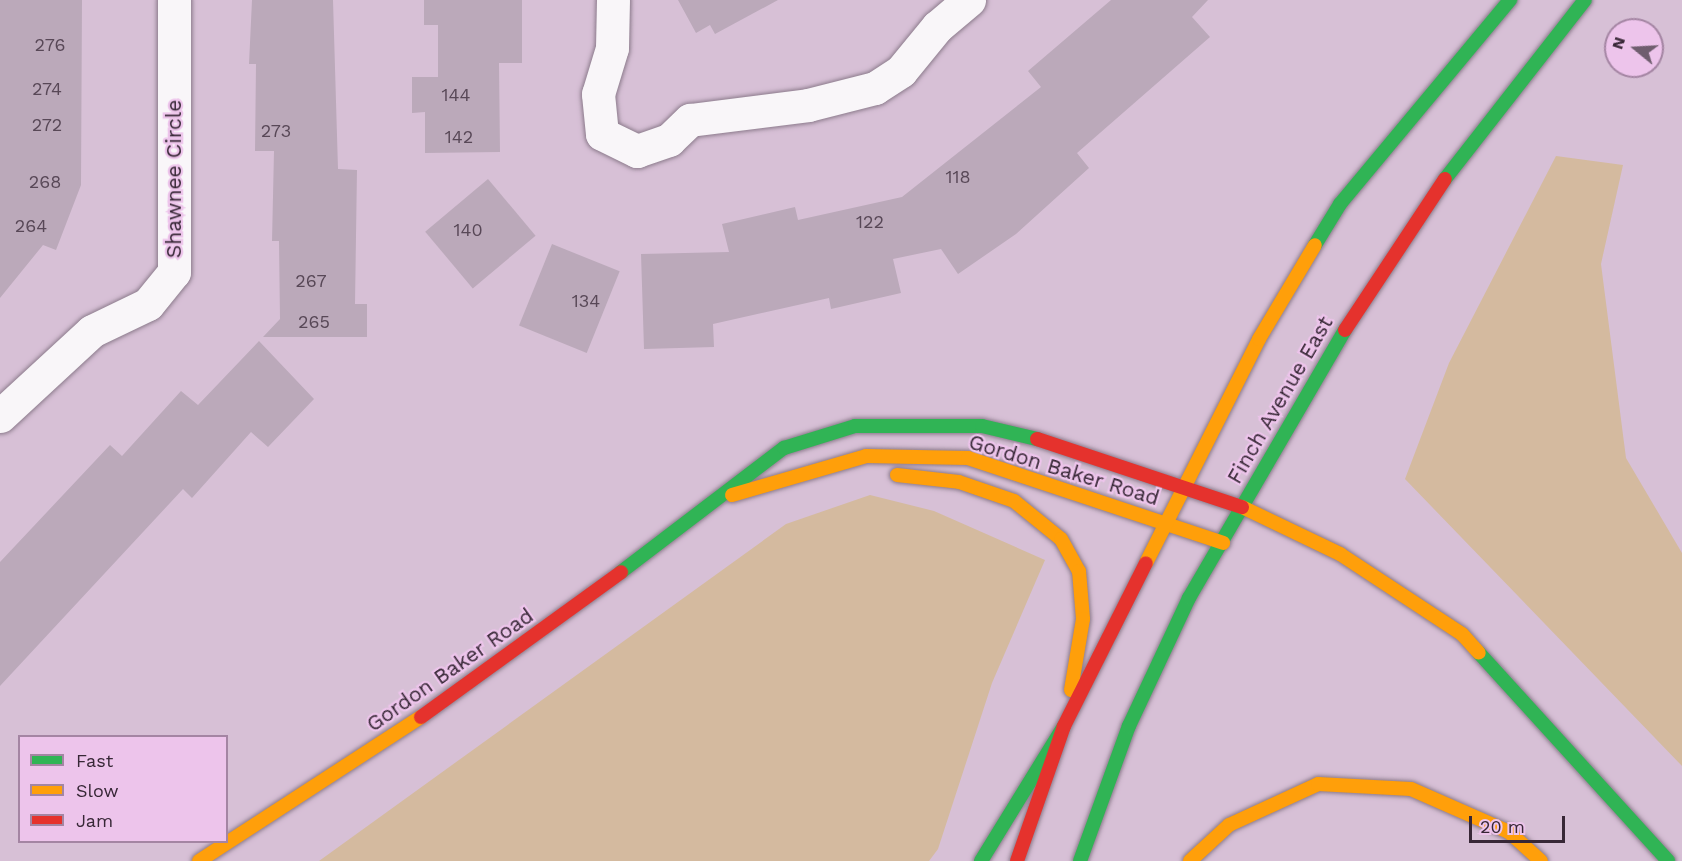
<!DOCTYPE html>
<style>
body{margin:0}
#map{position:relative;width:1682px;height:861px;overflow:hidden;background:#d7c0d6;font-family:"Work Sans",sans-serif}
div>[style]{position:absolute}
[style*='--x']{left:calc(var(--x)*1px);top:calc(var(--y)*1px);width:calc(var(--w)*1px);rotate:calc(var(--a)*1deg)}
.green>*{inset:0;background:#d4ba9f}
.building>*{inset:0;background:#bba9ba;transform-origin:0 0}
.roads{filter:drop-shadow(0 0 2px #8c7b8c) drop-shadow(0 0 2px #8c7b8c)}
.street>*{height:33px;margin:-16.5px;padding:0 16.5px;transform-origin:16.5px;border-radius:16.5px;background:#f9f6f9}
.fast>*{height:14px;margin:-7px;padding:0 7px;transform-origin:7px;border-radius:7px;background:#30b455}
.slow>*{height:14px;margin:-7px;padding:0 7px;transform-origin:7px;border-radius:7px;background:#ff9f0a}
.jam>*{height:14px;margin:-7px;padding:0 7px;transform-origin:7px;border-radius:7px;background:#e5322d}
span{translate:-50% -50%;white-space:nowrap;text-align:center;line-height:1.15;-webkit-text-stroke:4.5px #edc4eb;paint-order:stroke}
.number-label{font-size:18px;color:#584857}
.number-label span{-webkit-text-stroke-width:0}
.street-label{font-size:21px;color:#372736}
.legend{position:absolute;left:18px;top:735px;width:210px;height:108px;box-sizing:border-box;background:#edc4eb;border:2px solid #a485a3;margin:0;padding:8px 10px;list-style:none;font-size:18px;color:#372736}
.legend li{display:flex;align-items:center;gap:12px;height:30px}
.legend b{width:30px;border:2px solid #a485a3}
.north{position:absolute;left:1604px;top:18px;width:60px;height:60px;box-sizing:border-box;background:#edc4eb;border:2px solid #a485a3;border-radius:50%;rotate:288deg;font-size:16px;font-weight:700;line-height:24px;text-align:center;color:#372736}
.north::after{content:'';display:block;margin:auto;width:21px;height:27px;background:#6f5d6e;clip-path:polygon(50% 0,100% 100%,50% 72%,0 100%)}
.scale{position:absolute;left:1469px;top:816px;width:96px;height:27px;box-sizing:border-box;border:3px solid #372736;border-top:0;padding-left:8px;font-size:18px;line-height:21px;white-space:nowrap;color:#372736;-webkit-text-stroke:4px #edc4eb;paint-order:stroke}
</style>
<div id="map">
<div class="green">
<i style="clip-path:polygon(1556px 156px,1623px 165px,1601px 264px,1626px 458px,1682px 553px,1682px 766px,1405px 479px,1449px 363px)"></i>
<i style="clip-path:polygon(870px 495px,934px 511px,1045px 560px,992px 683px,938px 849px,929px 861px,319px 861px,786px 524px)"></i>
</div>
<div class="building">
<i style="clip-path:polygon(0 0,82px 0,81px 185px,56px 250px,43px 245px,0 298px)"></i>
<i style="clip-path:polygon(252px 0,333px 0,338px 169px,357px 170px,355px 304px,367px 304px,367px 337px,263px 337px,280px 319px,279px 241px,272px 241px,274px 151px,255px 151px,256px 64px,249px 64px)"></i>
<i style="clip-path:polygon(424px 0,522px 0,522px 63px,499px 63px,500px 152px,425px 153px,425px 112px,412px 113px,412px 77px,438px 77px,438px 25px,424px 25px)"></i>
<i style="clip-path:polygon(678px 0,778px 0,715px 34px,710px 25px,696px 33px)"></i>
<i style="clip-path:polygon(1111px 0,1208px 0,1192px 17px,1210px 37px,1077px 153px,1089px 168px,1016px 234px,958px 274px,941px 249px,893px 259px,901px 293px,831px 309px,829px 298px,713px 324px,714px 347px,644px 349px,641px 254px,729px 252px,722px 224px,795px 207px,798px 220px,902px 197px,1041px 87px,1028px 71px)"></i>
<i style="left:488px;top:179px;width:74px;height:82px;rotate:50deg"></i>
<i style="left:552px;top:244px;width:73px;height:88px;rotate:22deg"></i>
<i style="clip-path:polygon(259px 341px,314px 399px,268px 447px,251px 432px,192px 498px,183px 489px,0 686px,0 562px,110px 445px,122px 456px,181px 391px,198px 405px)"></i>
</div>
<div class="roads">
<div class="street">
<i style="--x:613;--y:0;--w:48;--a:91.2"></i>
<i style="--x:612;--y:48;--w:48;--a:106.9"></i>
<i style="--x:598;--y:94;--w:40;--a:84.3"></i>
<i style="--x:602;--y:134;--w:39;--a:26"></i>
<i style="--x:637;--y:151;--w:34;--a:-19"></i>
<i style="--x:669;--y:140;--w:29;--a:-44"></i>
<i style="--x:690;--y:120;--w:119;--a:-7.2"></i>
<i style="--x:808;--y:105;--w:69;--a:-14.2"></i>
<i style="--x:875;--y:88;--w:31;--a:-33"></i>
<i style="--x:901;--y:71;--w:57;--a:-50.7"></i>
<i style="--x:937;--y:27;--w:42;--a:-40.2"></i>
<i style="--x:0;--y:416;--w:125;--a:-42.7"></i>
<i style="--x:92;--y:331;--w:62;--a:-25.7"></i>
<i style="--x:148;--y:304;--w:41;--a:-50.9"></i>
<i style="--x:174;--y:272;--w:272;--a:-90"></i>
</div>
<div class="fast">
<i style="--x:1445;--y:179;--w:227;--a:-52"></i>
<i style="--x:1315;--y:245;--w:48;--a:-58.6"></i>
<i style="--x:1340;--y:204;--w:266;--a:-50.2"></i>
<i style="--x:621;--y:572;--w:205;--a:-37.3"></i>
<i style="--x:784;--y:448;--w:74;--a:-17.2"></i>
<i style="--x:855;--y:426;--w:127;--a:0"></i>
<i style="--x:982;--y:426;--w:57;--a:13.3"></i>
<i style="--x:1479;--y:653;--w:281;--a:47.7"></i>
<i style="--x:981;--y:861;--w:158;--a:-58.4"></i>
<i style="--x:1080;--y:861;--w:144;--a:-70.1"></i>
<i style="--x:1129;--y:726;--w:141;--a:-64.9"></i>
<i style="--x:1189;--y:598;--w:310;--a:-59.8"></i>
</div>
<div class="slow">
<i style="--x:897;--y:475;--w:62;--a:6.4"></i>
<i style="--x:959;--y:482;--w:58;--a:19.1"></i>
<i style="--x:1014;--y:501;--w:60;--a:39"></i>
<i style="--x:1061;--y:539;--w:37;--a:61"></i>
<i style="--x:1079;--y:571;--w:48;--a:85.2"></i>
<i style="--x:1083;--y:619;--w:72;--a:99.6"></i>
<i style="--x:732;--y:495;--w:140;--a:-16.2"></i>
<i style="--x:866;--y:456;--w:102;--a:1.1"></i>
<i style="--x:968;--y:458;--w:269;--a:18.4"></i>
<i style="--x:1242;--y:507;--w:109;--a:25.6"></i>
<i style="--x:1340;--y:554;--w:146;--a:33.3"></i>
<i style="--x:1462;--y:634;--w:25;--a:48"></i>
<i style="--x:1146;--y:563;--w:251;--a:-63.2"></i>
<i style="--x:1259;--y:339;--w:109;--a:-59.2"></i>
<i style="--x:199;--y:861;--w:265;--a:-33"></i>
<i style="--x:1190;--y:861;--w:53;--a:-42.7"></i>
<i style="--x:1229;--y:825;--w:98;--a:-24.7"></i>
<i style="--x:1318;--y:784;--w:93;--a:3.1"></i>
<i style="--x:1411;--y:789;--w:107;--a:23.7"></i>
<i style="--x:1509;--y:832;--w:43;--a:42.2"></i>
</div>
<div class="jam">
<i style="--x:1345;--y:330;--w:181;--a:-56.5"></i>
<i style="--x:1037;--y:439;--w:216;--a:18.4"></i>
<i style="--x:421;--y:717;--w:247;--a:-35.9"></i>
<i style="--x:1017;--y:861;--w:143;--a:-70.8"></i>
<i style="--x:1064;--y:726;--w:182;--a:-63.3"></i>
</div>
</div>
<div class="number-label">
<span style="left:50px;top:45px">276</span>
<span style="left:47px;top:89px">274</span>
<span style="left:456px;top:95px">144</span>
<span style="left:47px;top:125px">272</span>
<span style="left:276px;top:131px">273</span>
<span style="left:459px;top:137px">142</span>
<span style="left:958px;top:177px">118</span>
<span style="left:45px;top:182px">268</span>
<span style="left:870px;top:222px">122</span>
<span style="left:31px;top:226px">264</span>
<span style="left:468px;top:230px">140</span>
<span style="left:311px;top:281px">267</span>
<span style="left:586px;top:301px">134</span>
<span style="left:314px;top:322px">265</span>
</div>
<div class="street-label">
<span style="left:174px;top:179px;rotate:-90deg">Shawnee Circle</span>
<span style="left:1280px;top:400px;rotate:-60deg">Finch Avenue East</span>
<span style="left:1064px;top:470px;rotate:17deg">Gordon Baker Road</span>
<span style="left:450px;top:670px;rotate:-35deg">Gordon Baker Road</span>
</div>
<ul class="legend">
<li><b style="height:8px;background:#30b455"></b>Fast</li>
<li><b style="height:8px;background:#ff9f0a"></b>Slow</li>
<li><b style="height:8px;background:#e5322d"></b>Jam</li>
</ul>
<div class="north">N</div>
<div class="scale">20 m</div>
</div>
